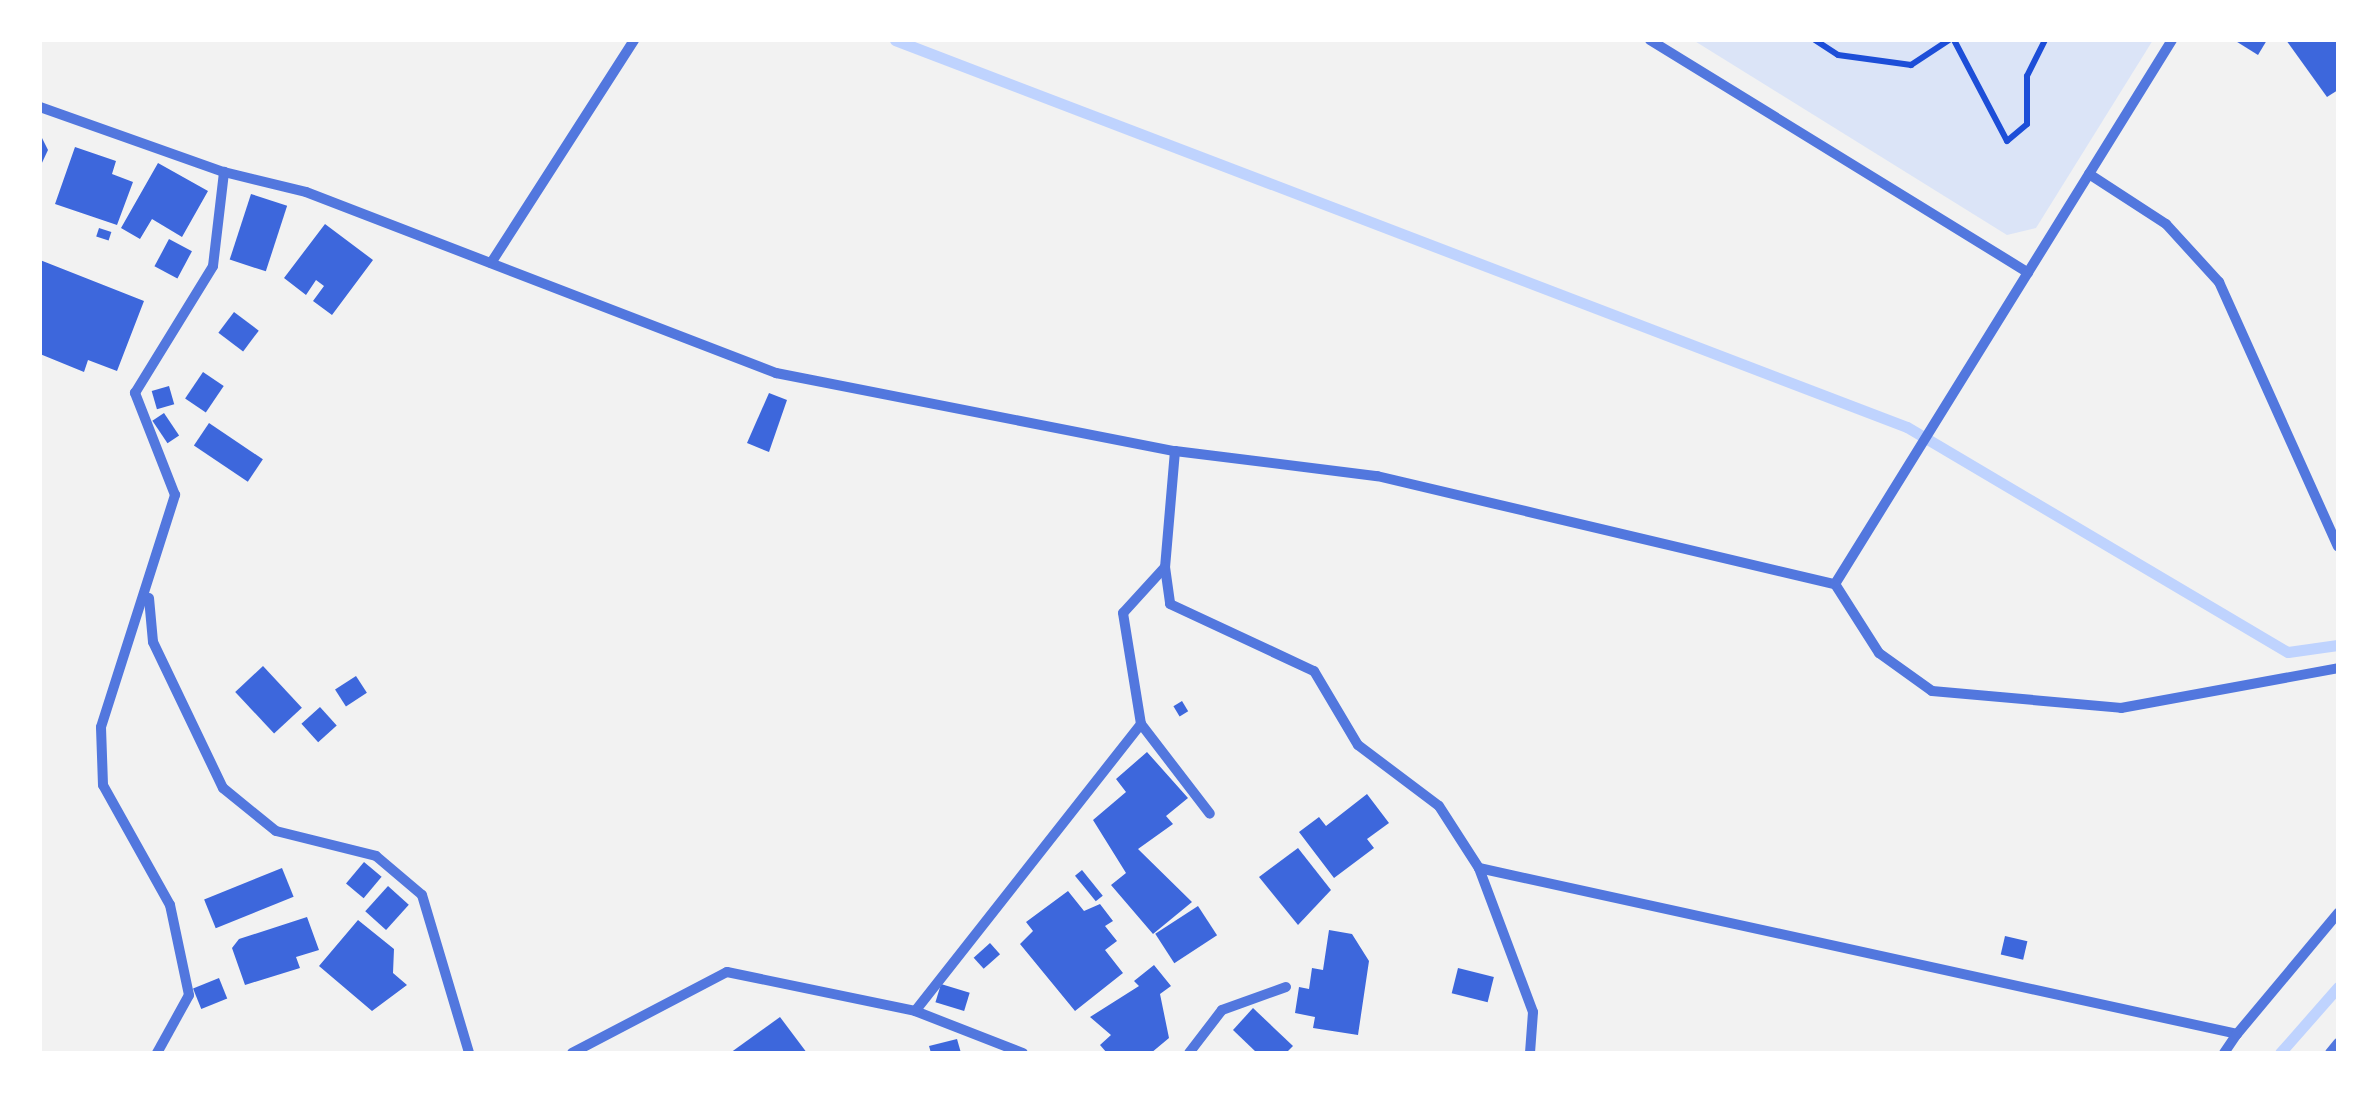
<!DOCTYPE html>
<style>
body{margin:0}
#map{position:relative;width:2378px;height:1093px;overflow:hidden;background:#f2f2f2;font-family:Roboto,sans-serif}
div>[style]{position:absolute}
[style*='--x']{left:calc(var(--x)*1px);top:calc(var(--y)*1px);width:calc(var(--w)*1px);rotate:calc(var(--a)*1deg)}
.green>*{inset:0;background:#dbe4f7}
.stream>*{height:11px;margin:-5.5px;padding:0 5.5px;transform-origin:5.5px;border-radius:5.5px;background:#bfd3fe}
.building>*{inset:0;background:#3d67dc;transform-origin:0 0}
.path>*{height:6px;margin:-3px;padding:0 3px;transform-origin:3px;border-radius:3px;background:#1d4ed8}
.minor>*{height:10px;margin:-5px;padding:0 5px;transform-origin:5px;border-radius:5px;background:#5277de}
span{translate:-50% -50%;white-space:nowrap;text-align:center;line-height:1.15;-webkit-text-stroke:8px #fff;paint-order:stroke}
.frame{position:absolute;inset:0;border:42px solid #fff;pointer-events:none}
</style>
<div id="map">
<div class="green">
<i style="clip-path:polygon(1693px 40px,2153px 40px,2036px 228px,2007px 235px)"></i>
</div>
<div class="stream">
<i style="--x:895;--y:40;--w:1083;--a:20.93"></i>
<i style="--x:1907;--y:427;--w:442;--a:30.6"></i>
<i style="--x:2288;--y:652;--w:50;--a:-8"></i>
<i style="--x:2280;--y:1053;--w:88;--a:-48.7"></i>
</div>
<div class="building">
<i style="clip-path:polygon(2234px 40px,2267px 40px,2258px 55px)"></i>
<i style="clip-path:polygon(2286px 40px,2338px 40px,2338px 90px,2327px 97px)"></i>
<i style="clip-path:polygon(40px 134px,48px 150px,40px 167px)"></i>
<i style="clip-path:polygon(75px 147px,116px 161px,112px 174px,133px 182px,117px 225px,55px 204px)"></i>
<i style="clip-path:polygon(158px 163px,208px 191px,182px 237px,152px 219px,140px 239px,121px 228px)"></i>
<i style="left:251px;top:194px;width:38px;height:69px;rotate:18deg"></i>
<i style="clip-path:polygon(325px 224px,373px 260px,332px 315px,313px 301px,324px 286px,316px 280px,306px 295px,284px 278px)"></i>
<i style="left:99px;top:228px;width:13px;height:9px;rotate:18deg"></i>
<i style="left:169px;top:239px;width:26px;height:31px;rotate:28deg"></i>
<i style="clip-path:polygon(40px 260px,144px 301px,117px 371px,88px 360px,84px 372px,40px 354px)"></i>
<i style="left:234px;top:312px;width:31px;height:26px;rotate:37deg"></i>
<i style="left:203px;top:372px;width:25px;height:32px;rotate:34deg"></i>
<i style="left:169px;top:386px;width:19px;height:18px;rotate:74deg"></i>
<i style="clip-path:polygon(769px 393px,787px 400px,769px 452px,747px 443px)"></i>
<i style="left:164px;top:413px;width:27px;height:14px;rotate:56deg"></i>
<i style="left:209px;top:423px;width:65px;height:27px;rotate:34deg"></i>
<i style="left:263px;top:666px;width:57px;height:38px;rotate:47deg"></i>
<i style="left:356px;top:676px;width:20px;height:25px;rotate:57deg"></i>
<i style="left:1182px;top:701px;width:12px;height:10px;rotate:59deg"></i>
<i style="left:320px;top:707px;width:25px;height:25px;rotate:48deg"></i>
<i style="clip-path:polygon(1147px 752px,1188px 798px,1166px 816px,1173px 824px,1138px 849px,1192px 902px,1153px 934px,1111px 885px,1126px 873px,1093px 820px,1126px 792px,1116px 779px)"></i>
<i style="clip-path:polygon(1367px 794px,1389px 823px,1367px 839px,1374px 848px,1334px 878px,1299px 832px,1319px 817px,1326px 826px)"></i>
<i style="clip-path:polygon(1298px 848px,1331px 890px,1298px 925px,1259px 877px)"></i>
<i style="left:364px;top:862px;width:23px;height:28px;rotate:40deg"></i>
<i style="left:282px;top:868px;width:31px;height:84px;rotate:68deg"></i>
<i style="left:1082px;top:870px;width:33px;height:9px;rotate:51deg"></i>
<i style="left:388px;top:886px;width:28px;height:34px;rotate:42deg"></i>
<i style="clip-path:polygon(1068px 891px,1084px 911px,1100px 904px,1113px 921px,1105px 926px,1117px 941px,1105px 950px,1123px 973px,1075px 1011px,1020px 944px,1033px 931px,1026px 922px)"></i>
<i style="left:1198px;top:906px;width:35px;height:51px;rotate:57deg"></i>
<i style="clip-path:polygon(307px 917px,319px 950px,296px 957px,300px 968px,245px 985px,232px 948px,239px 939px)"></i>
<i style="clip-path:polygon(358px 920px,394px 949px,393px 973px,407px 985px,372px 1011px,319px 966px)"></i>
<i style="clip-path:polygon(1329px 930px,1352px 934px,1369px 961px,1358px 1035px,1313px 1028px,1315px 1017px,1295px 1013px,1299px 987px,1309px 989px,1312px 968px,1323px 970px)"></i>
<i style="left:2005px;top:936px;width:23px;height:19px;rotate:13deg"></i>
<i style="left:990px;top:943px;width:15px;height:22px;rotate:48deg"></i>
<i style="clip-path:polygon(1154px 965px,1171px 986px,1160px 994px,1169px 1038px,1151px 1053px,1107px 1053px,1100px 1045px,1111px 1035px,1090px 1017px,1139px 986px,1134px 981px)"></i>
<i style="left:1458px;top:968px;width:37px;height:26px;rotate:14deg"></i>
<i style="left:219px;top:978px;width:22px;height:28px;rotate:68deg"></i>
<i style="left:941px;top:984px;width:30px;height:19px;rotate:17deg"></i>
<i style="clip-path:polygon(1253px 1008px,1293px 1046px,1286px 1053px,1257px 1053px,1233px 1030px)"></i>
<i style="clip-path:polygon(780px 1017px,807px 1053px,730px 1053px)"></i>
<i style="clip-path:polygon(957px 1039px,961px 1053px,931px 1053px,929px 1046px)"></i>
</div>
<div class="path">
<i style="--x:1815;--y:40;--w:27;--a:33"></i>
<i style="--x:1838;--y:55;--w:74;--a:7.8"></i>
<i style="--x:1911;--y:65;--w:45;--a:-33.3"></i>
<i style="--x:1954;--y:40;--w:114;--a:62.3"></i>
<i style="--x:2007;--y:141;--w:26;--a:-40"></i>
<i style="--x:2027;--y:124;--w:48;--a:-90"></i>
<i style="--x:2027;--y:76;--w:40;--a:-63.4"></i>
</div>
<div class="minor">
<i style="--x:1650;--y:40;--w:444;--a:31.6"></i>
<i style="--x:40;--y:107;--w:195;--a:19.5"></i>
<i style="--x:2089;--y:174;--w:92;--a:33"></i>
<i style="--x:2166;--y:224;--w:79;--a:47.6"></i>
<i style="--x:2219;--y:282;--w:290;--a:65.8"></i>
<i style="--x:491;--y:263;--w:265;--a:-57.3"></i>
<i style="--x:1175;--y:451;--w:204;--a:7.1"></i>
<i style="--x:1377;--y:476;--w:471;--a:13.3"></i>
<i style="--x:1835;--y:584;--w:82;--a:57.5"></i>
<i style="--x:1879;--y:653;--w:65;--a:35.6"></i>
<i style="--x:1932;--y:691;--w:190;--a:5.1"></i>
<i style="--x:2121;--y:708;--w:221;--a:-10.4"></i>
<i style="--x:1165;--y:567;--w:37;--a:82"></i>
<i style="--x:1170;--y:604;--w:159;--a:25"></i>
<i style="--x:1314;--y:671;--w:86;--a:59.3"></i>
<i style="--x:1358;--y:745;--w:101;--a:37"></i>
<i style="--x:1439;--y:806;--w:74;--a:57.2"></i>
<i style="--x:1835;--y:584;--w:640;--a:-58.22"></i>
<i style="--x:149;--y:598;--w:44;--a:84.8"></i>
<i style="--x:153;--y:642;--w:162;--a:64.4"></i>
<i style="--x:223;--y:788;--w:68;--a:39.1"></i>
<i style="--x:276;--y:831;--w:103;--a:14"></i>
<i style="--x:376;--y:856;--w:60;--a:40.3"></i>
<i style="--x:422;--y:895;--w:165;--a:73.4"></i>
<i style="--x:1141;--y:724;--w:113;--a:52.5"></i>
<i style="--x:157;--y:1053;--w:66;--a:-61.1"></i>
<i style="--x:189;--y:995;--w:92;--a:-101.9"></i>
<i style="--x:170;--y:905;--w:137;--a:-119.2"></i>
<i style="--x:103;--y:785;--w:58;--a:-92"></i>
<i style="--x:101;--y:727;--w:244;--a:-72.3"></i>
<i style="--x:175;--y:495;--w:110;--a:-111.4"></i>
<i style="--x:135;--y:393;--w:149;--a:-58.4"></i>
<i style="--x:213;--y:266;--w:95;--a:-83.3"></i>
<i style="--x:224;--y:172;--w:84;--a:13.7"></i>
<i style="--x:306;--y:192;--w:504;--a:21.06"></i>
<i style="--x:776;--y:373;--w:407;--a:11.1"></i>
<i style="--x:1175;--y:451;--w:116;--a:94.9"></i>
<i style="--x:1165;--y:567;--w:62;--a:132.4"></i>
<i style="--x:1123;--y:613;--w:112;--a:80.8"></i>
<i style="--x:1141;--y:724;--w:365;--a:128.2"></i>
<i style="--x:915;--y:1011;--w:116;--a:21.3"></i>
<i style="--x:572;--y:1053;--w:175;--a:-27.6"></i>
<i style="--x:727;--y:972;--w:192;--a:11.7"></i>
<i style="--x:1189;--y:1053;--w:54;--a:-52.5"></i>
<i style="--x:1222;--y:1010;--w:68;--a:-19.8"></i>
<i style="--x:1530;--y:1053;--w:41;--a:-85.8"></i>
<i style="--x:1533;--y:1012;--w:154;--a:-110.6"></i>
<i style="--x:1479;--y:868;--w:776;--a:12.35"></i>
<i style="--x:2237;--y:1034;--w:158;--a:-50.1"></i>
<i style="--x:2224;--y:1053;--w:23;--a:-56"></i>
<i style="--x:2330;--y:1053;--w:13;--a:-51"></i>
</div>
<div class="frame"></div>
</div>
